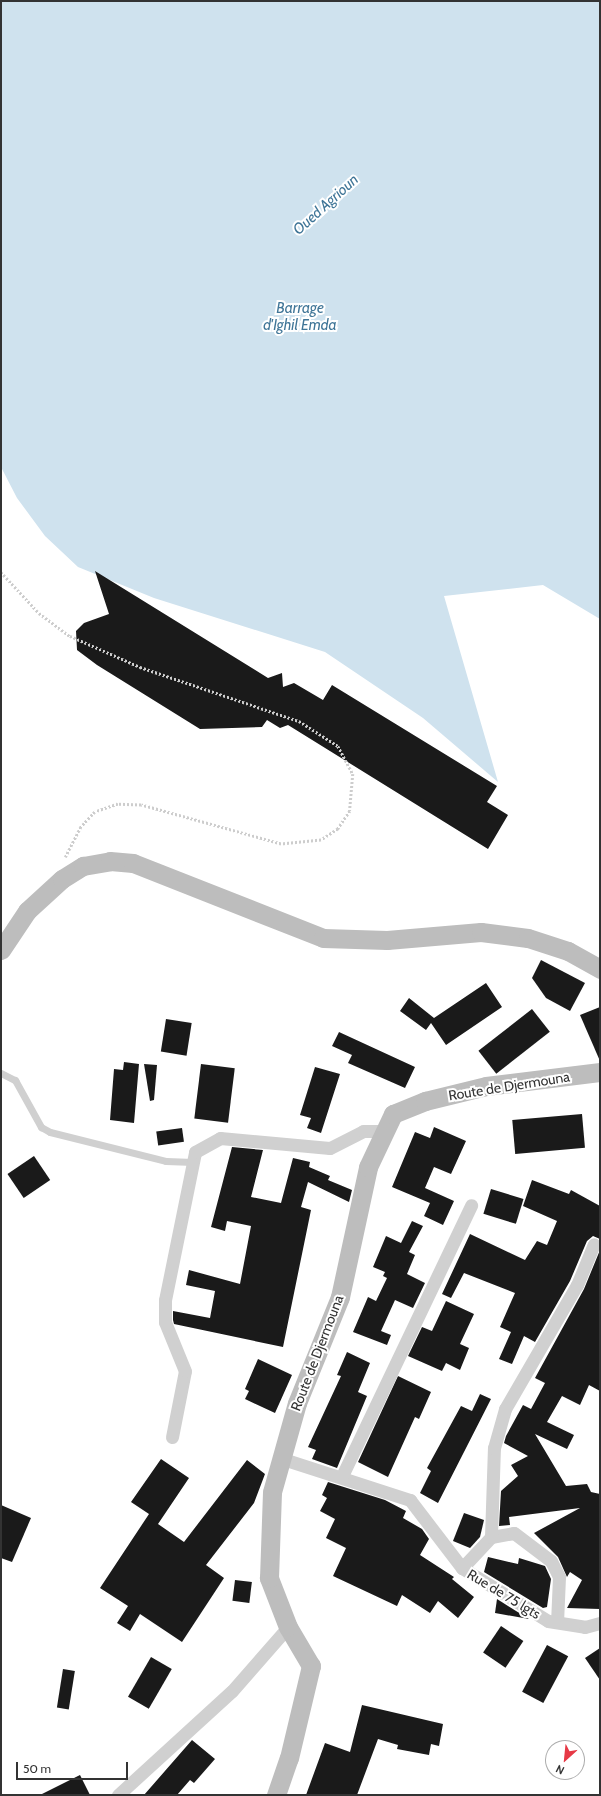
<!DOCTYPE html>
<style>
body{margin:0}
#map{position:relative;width:601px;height:1796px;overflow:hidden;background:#fff;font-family:Cabin,sans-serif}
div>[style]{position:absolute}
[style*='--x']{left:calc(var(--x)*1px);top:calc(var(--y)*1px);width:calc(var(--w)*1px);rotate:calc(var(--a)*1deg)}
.water>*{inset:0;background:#cfe2ee}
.building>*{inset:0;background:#1a1a1a;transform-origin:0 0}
.path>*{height:2.5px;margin-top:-1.25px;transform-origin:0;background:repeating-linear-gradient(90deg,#cdcdcd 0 2px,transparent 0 4px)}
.lane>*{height:7px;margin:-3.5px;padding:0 3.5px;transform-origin:3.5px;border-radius:3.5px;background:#d0d0d0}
.street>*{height:13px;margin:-6.5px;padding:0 6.5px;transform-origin:6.5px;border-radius:6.5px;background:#d0d0d0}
.secondary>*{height:19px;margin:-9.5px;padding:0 9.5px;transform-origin:9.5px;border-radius:9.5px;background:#bdbdbd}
span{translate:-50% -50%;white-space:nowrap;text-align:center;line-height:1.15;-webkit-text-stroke:4px #fff;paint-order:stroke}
.street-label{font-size:14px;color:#333}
.water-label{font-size:15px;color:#3f7597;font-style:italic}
.frame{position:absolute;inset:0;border:2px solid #333;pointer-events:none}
.north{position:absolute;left:545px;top:1740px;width:40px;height:40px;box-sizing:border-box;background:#fff;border:1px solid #adadad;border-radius:50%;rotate:207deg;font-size:11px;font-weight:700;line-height:16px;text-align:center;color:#333}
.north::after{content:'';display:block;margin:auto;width:14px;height:18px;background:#e63946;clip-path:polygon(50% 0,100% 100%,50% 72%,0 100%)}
.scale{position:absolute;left:16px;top:1762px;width:112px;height:18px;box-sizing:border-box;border:2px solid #333;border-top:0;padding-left:5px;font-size:12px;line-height:14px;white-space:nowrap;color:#333;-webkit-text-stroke:3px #fff;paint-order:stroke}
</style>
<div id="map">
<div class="water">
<i style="clip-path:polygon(1px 1px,600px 1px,600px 619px,543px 585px,444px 596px,498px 782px,423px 718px,325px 652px,154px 598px,78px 567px,45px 536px,17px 498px,1px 467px)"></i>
</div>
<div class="building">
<i style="clip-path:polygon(95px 571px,268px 678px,282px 673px,283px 687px,294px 683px,323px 700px,332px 685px,497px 786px,487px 802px,508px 815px,488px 849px,288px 725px,280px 728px,267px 720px,262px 727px,200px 729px,97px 665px,77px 650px,76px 631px,84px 623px,109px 614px)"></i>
<i style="clip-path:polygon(541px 960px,585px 983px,570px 1011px,546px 998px,532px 978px)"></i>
<i style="clip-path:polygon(486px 983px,502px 1007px,446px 1045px,431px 1023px,426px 1030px,400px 1011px,409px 998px,434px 1018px)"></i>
<i style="clip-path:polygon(600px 1007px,600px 1061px,580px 1015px)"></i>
<i style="left:532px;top:1009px;width:29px;height:68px;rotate:52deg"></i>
<i style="left:166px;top:1019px;width:26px;height:33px;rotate:9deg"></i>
<i style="clip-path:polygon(339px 1032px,415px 1067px,405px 1088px,348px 1063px,352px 1055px,332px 1046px)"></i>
<i style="clip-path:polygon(124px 1062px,139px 1064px,134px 1123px,110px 1120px,114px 1069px,123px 1070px)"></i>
<i style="clip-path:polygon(144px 1064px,157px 1065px,154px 1100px,150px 1101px)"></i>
<i style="left:201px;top:1064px;width:34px;height:55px;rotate:7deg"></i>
<i style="clip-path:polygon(315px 1067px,340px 1074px,321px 1133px,307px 1128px,311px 1118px,300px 1115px)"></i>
<i style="left:582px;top:1114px;width:34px;height:70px;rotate:85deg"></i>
<i style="clip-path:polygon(434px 1127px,466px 1141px,451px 1174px,434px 1167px,425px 1188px,454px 1201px,443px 1225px,424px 1216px,430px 1203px,392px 1187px,415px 1132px,430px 1138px)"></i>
<i style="left:182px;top:1128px;width:14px;height:26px;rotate:82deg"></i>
<i style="clip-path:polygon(232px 1147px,263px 1150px,251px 1197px,281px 1203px,293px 1158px,310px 1162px,309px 1167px,330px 1176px,328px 1180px,352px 1190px,349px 1202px,308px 1182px,301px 1207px,311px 1210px,283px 1347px,174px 1324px,173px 1320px,173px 1311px,210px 1318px,215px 1291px,186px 1285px,189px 1270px,240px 1284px,251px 1226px,227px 1221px,225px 1231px,211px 1227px)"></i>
<i style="left:34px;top:1156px;width:29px;height:32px;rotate:56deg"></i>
<i style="clip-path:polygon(532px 1180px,569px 1194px,571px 1190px,600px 1206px,600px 1239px,593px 1236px,587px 1241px,570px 1281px,535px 1342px,524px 1336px,512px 1364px,499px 1359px,511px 1332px,500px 1327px,515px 1293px,464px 1273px,451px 1298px,442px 1294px,470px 1234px,525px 1260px,537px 1241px,547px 1245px,557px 1221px,523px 1206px)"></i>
<i style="left:491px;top:1189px;width:34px;height:26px;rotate:17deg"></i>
<i style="clip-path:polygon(412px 1221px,423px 1226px,409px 1252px,415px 1255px,407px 1274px,425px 1283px,413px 1308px,395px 1300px,381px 1331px,391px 1335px,387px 1345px,353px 1332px,368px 1297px,376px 1301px,387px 1278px,383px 1276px,385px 1272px,373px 1267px,386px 1236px,401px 1243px)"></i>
<i style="clip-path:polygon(600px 1250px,600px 1391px,589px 1385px,580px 1405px,562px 1396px,547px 1422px,574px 1435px,567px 1449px,535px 1434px,566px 1486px,587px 1484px,591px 1492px,600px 1494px,600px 1609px,567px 1608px,582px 1580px,570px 1572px,567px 1577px,558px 1557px,534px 1533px,580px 1508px,509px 1517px,510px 1525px,499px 1526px,501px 1491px,518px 1476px,511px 1465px,528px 1456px,504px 1443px,506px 1436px,523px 1405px,531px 1409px,545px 1383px,535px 1378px,584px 1289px)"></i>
<i style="clip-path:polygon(446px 1301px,474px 1314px,460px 1344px,469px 1348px,460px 1370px,446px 1363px,442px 1371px,408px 1356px,422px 1327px,432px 1331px)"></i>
<i style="clip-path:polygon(347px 1352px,370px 1363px,358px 1392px,367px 1396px,337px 1468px,312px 1459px,316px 1450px,308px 1447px,341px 1376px,337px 1375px)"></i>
<i style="clip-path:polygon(258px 1359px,292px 1375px,275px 1413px,245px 1399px,249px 1391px,245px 1389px)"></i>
<i style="clip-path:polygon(398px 1376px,431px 1392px,419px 1419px,415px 1417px,388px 1477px,358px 1462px)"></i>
<i style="clip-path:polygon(480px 1394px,491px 1399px,438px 1503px,420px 1493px,431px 1471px,427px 1468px,461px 1406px,472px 1411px)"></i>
<i style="clip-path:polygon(161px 1459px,189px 1478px,158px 1524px,184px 1542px,247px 1460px,265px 1474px,254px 1503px,206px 1565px,224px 1578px,182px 1642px,140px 1614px,130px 1631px,117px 1623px,128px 1606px,100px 1588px,149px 1514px,131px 1502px)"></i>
<i style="clip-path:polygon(328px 1482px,385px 1500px,406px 1511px,403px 1518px,422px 1529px,429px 1539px,420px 1555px,454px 1577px,452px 1579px,474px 1597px,458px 1618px,438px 1601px,430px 1613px,402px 1595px,397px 1606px,333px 1576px,346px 1548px,326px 1538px,335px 1519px,320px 1511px,327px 1498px,322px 1495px)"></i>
<i style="clip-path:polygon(1px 1505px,31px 1518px,12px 1562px,1px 1558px)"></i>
<i style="clip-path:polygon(464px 1513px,484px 1520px,480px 1537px,470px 1548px,453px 1541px)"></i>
<i style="clip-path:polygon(488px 1557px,518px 1564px,519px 1558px,545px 1566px,551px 1579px,547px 1607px,543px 1608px,484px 1572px)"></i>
<i style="left:235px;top:1580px;width:17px;height:21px;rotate:7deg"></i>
<i style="clip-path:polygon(497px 1599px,529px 1619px,495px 1613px)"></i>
<i style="left:501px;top:1626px;width:27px;height:32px;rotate:34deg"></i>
<i style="left:547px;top:1645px;width:24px;height:53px;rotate:28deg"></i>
<i style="clip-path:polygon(600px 1648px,600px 1680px,585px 1658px)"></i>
<i style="left:151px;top:1657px;width:24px;height:46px;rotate:30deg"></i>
<i style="left:63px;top:1669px;width:12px;height:39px;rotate:9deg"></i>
<i style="clip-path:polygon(362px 1705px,443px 1724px,439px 1746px,431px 1744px,429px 1755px,397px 1749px,398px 1745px,378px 1739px,357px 1795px,306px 1795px,325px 1743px,350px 1752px)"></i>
<i style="clip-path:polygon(192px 1740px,215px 1759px,194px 1783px,190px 1780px,177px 1795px,144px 1795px)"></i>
<i style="clip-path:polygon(80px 1775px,90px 1795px,40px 1795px)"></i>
</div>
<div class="path">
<i style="--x:1;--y:572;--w:56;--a:47.2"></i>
<i style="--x:39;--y:613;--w:39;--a:37"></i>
<i style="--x:70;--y:636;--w:77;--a:23.9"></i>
<i style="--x:140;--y:667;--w:168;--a:18.8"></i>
<i style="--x:299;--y:721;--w:46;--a:32.7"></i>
<i style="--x:338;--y:746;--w:32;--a:62"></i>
<i style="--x:353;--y:774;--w:37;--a:95"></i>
<i style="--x:350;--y:811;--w:22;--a:124"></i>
<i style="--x:338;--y:829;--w:20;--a:147"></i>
<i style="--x:321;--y:840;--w:40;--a:174.3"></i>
<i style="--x:281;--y:844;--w:145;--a:-164.4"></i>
<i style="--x:141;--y:805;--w:23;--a:-178"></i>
<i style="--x:118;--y:804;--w:24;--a:161"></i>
<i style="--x:95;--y:812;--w:21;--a:133"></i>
<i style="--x:81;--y:827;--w:34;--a:117"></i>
</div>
<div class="lane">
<i style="--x:1;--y:1073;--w:16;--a:27"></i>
<i style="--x:15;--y:1080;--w:54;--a:61"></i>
<i style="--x:41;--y:1127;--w:10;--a:29"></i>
<i style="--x:50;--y:1132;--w:120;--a:14"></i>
<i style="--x:166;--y:1161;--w:27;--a:2"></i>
</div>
<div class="street">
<i style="--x:172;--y:1437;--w:67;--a:-78.9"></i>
<i style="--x:185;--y:1371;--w:53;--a:-112.2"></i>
<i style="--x:165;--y:1322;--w:22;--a:-90"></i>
<i style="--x:165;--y:1300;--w:151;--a:-78.5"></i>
<i style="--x:195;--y:1152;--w:29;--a:-29"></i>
<i style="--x:220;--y:1138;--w:110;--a:5.2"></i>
<i style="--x:330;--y:1148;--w:37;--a:-27"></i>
<i style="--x:363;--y:1131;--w:22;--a:0"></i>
<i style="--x:280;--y:1458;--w:137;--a:17.9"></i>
<i style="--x:410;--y:1500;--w:86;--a:52.6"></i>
<i style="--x:462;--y:1568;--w:101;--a:31.6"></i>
<i style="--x:548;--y:1621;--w:37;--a:9"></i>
<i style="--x:585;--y:1627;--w:16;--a:-15"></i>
<i style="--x:342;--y:1476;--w:300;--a:-64.5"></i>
<i style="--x:491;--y:1537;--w:23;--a:-10"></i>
<i style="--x:514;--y:1533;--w:46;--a:37.1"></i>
<i style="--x:551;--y:1561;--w:18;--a:63"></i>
<i style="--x:559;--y:1577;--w:45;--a:92.5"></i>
<i style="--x:462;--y:1568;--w:42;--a:-46.9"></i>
<i style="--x:491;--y:1537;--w:89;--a:-88.1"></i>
<i style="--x:494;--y:1448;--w:41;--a:-74.2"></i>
<i style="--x:505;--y:1409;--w:143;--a:-59.9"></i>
<i style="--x:577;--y:1285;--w:44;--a:-67.5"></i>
<i style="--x:118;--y:1795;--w:154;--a:-42.4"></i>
<i style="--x:232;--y:1691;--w:85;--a:-48.8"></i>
</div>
<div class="secondary">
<i style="--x:1;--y:950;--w:47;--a:-56.3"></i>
<i style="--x:27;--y:911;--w:47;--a:-42.4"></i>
<i style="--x:62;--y:879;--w:25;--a:-32"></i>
<i style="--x:83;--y:866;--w:27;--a:-10"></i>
<i style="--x:110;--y:861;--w:23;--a:5"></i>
<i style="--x:133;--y:863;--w:204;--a:21.5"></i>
<i style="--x:323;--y:938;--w:64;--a:1.8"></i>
<i style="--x:387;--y:940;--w:94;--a:-4.9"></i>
<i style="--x:481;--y:932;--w:47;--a:7.3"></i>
<i style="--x:528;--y:938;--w:42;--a:18"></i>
<i style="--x:568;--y:951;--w:37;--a:29"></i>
<i style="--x:276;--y:1795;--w:39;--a:-71"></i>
<i style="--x:289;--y:1758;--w:95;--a:-76.6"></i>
<i style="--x:311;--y:1666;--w:45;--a:-120.5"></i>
<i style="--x:288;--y:1627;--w:53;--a:-111.2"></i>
<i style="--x:269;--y:1578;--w:86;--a:-88"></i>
<i style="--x:272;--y:1492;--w:92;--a:-74.3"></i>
<i style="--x:297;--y:1403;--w:114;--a:-67.9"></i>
<i style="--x:340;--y:1297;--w:133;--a:-77.8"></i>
<i style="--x:368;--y:1167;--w:59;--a:-64.7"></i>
<i style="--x:393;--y:1114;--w:35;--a:-22"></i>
<i style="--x:425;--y:1101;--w:63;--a:-13.8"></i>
<i style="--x:486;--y:1086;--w:115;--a:-7"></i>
</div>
<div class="street-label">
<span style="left:509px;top:1086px;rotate:-9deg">Route de Djermouna</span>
<span style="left:317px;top:1353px;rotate:-69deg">Route de Djermouna</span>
<span style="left:504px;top:1594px;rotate:31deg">Rue de 75 lgts</span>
</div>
<div class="water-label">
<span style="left:326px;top:205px;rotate:-42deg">Oued Agrioun</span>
<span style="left:300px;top:317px">Barrage<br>d'Ighil Emda</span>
</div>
<div class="frame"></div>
<div class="north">N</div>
<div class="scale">50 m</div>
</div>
